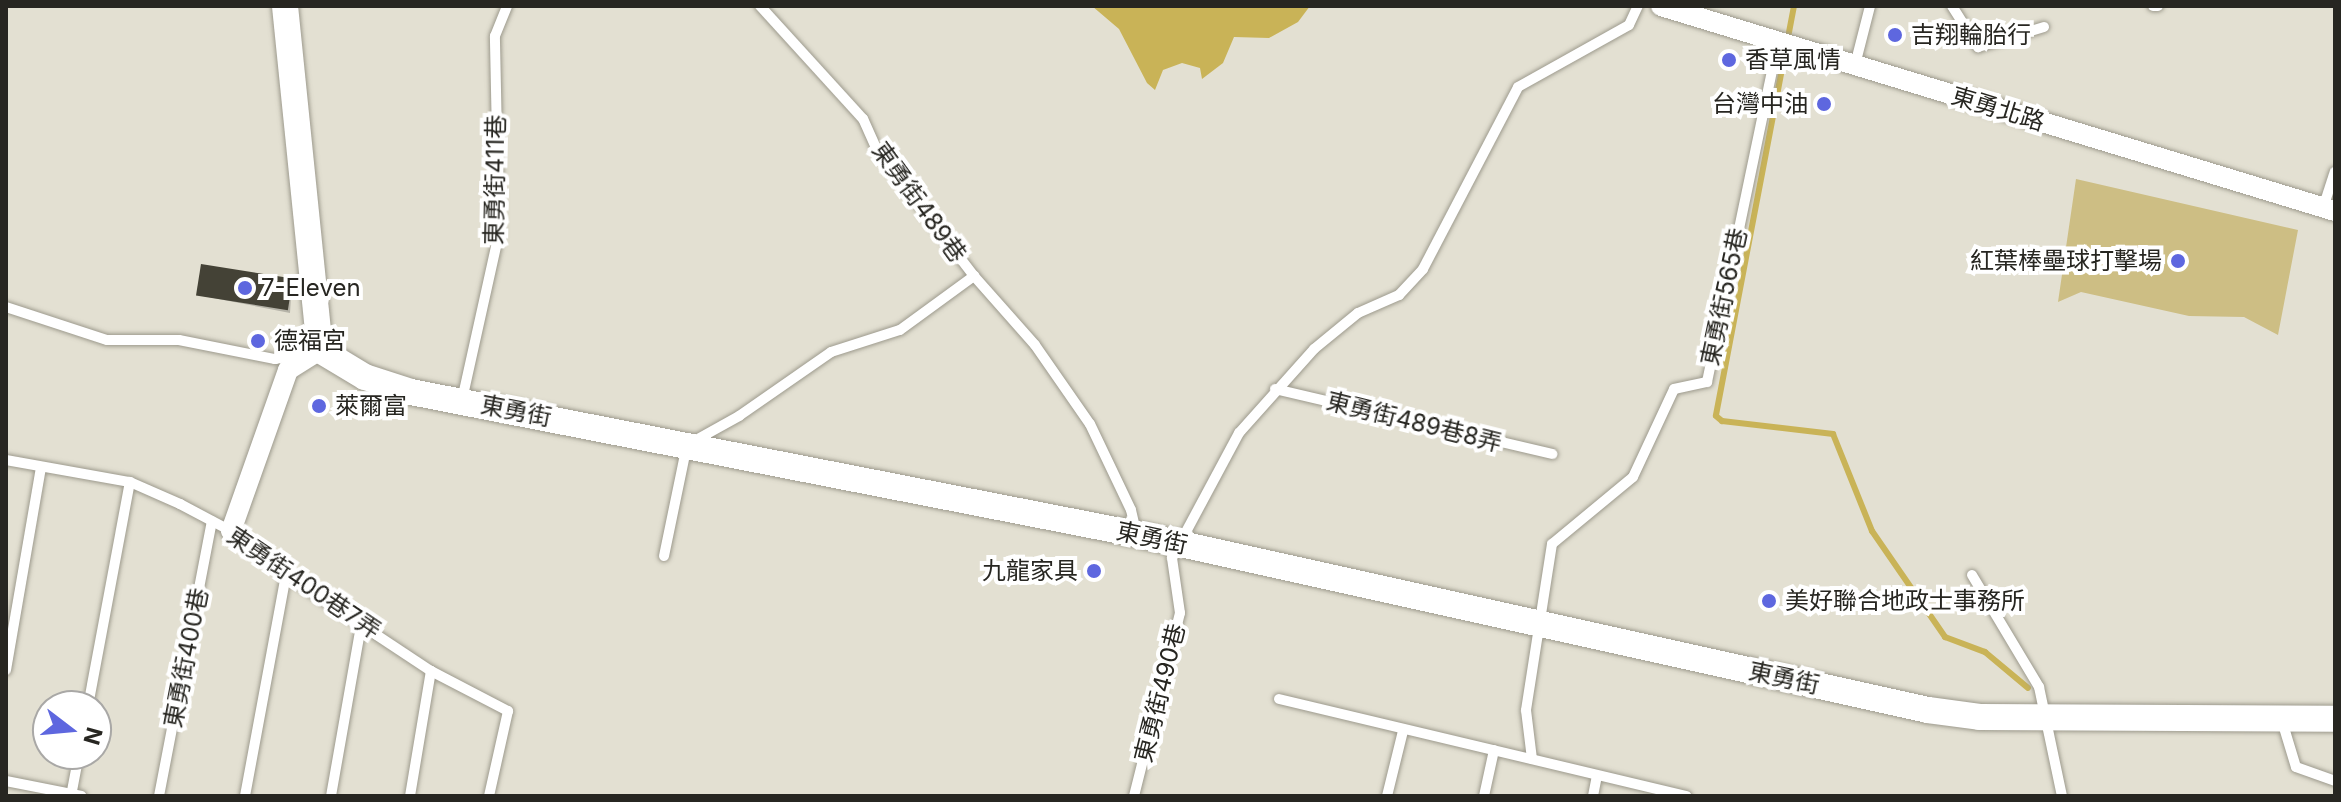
<!DOCTYPE html>
<meta charset="utf-8">
<style>
body{margin:0}
#map{position:relative;width:2341px;height:802px;overflow:hidden;background:#e3e0d2;font-family:Inter,"Noto Sans TC",sans-serif}
div>[style]{position:absolute}
[style*='--x']{left:calc(var(--x)*1px);top:calc(var(--y)*1px);width:calc(var(--w)*1px);rotate:calc(var(--a)*1deg)}
.green>*{inset:0;background:#cdbe84}
.water>*{inset:0;background:#c9b357}
.shadow>*{inset:0;background:#0003}
.stream>*{height:6px;margin:-3px;padding:0 3px;transform-origin:3px;border-radius:3px;background:#c9b357}
.building>*{inset:0;background:#444236;transform-origin:0 0}
.roads{filter:drop-shadow(0 0 2px #9d9a8d) drop-shadow(0 0 2px #9d9a8d)}
.service>*{height:10px;margin:-5px;padding:0 5px;transform-origin:5px;border-radius:5px;background:#fff}
.minor>*{height:20px;margin:-10px;padding:0 10px;transform-origin:10px;border-radius:10px;background:#fff}
.tertiary>*{height:26px;margin:-13px;padding:0 13px;transform-origin:13px;border-radius:13px;background:#fff}
.dots>*{width:22px;height:22px;translate:-50% -50%;box-sizing:border-box;border:4px solid #fff;border-radius:50%}
span{translate:-50% -50%;white-space:nowrap;text-align:center;line-height:1.15;-webkit-text-stroke:8px #fff;paint-order:stroke}
.poi-label{font-size:24px;color:#272621}
.left{translate:0 -50%;text-align:left}
.right{translate:-100% -50%;text-align:right}
.street-label{font-size:24px;color:#272621}
.frame{position:absolute;inset:0;border:8px solid #272621;pointer-events:none}
.north{position:absolute;left:32px;top:690px;width:80px;height:80px;box-sizing:border-box;background:#fff;border:2px solid #a9a8a6;border-radius:50%;rotate:106deg;font-size:22px;font-weight:700;line-height:32px;text-align:center;color:#272621}
.north::after{content:'';display:block;margin:auto;width:28px;height:36px;background:#5e67df;clip-path:polygon(50% 0,100% 100%,50% 72%,0 100%)}
</style>
<div id="map">
<div class="green">
<i style="clip-path:polygon(2076px 179px,2298px 230px,2278px 335px,2244px 317px,2189px 316px,2081px 292px,2058px 302px)"></i>
</div>
<div class="water">
<i style="clip-path:polygon(1092px 6px,1310px 6px,1298px 22px,1269px 38px,1234px 37px,1223px 63px,1202px 79px,1200px 68px,1182px 63px,1163px 70px,1155px 90px,1147px 83px,1119px 29px)"></i>
</div>
<div class="shadow">
<i style="clip-path:polygon(292px 281px,290px 313px,198px 295px)"></i>
</div>
<div class="stream">
<i style="--x:1794;--y:6;--w:417;--a:100.8"></i>
<i style="--x:1716;--y:416;--w:8;--a:40"></i>
<i style="--x:1722;--y:421;--w:112;--a:6.7"></i>
<i style="--x:1833;--y:434;--w:105;--a:68.1"></i>
<i style="--x:1872;--y:531;--w:129;--a:55.4"></i>
<i style="--x:1945;--y:637;--w:43;--a:20.6"></i>
<i style="--x:1985;--y:652;--w:56;--a:39.9"></i>
</div>
<div class="building">
<i style="left:201px;top:264px;width:93px;height:32px;rotate:9deg"></i>
</div>
<div class="roads">
<div class="service">
<i style="--x:1952;--y:6;--w:49;--a:57.6"></i>
<i style="--x:1978;--y:47;--w:69;--a:-16.9"></i>
<i style="--x:2153;--y:6;--w:5;--a:0"></i>
<i style="--x:1855;--y:65;--w:61;--a:-75.7"></i>
<i style="--x:2323;--y:208;--w:38;--a:-72"></i>
<i style="--x:974;--y:276;--w:92;--a:48.5"></i>
<i style="--x:1035;--y:345;--w:96;--a:55.2"></i>
<i style="--x:1090;--y:424;--w:95;--a:64.5"></i>
<i style="--x:1131;--y:510;--w:23;--a:77"></i>
<i style="--x:6;--y:307;--w:106;--a:18.1"></i>
<i style="--x:107;--y:340;--w:72;--a:0"></i>
<i style="--x:179;--y:340;--w:98;--a:11.2"></i>
<i style="--x:275;--y:359;--w:32;--a:-11"></i>
<i style="--x:1275;--y:389;--w:285;--a:13.2"></i>
<i style="--x:462;--y:400;--w:171;--a:-77.5"></i>
<i style="--x:499;--y:233;--w:197;--a:-91.2"></i>
<i style="--x:495;--y:36;--w:32;--a:-68"></i>
<i style="--x:6;--y:460;--w:126;--a:10.1"></i>
<i style="--x:130;--y:482;--w:55;--a:23.7"></i>
<i style="--x:180;--y:504;--w:58;--a:27.9"></i>
<i style="--x:231;--y:531;--w:70;--a:38.7"></i>
<i style="--x:286;--y:575;--w:174;--a:33.5"></i>
<i style="--x:431;--y:671;--w:87;--a:27.5"></i>
<i style="--x:508;--y:711;--w:87;--a:102.6"></i>
<i style="--x:664;--y:556;--w:113;--a:-78.3"></i>
<i style="--x:687;--y:445;--w:60;--a:-29.1"></i>
<i style="--x:739;--y:416;--w:112;--a:-34.8"></i>
<i style="--x:831;--y:352;--w:72;--a:-17.7"></i>
<i style="--x:900;--y:330;--w:92;--a:-36.1"></i>
<i style="--x:974;--y:276;--w:159;--a:-127.6"></i>
<i style="--x:877;--y:150;--w:34;--a:-114"></i>
<i style="--x:863;--y:119;--w:153;--a:-132.3"></i>
<i style="--x:1972;--y:575;--w:131;--a:59.1"></i>
<i style="--x:2039;--y:687;--w:111;--a:78.1"></i>
<i style="--x:6;--y:670;--w:206;--a:-80.2"></i>
<i style="--x:1279;--y:699;--w:419;--a:13.4"></i>
<i style="--x:88;--y:706;--w:228;--a:-79.4"></i>
<i style="--x:2282;--y:721;--w:48;--a:73.1"></i>
<i style="--x:2296;--y:767;--w:41;--a:19.7"></i>
<i style="--x:1532;--y:759;--w:49;--a:-97"></i>
<i style="--x:1526;--y:710;--w:168;--a:-81.1"></i>
<i style="--x:1552;--y:544;--w:105;--a:-39.6"></i>
<i style="--x:1633;--y:477;--w:97;--a:-65"></i>
<i style="--x:1674;--y:389;--w:34;--a:-12"></i>
<i style="--x:1707;--y:382;--w:347;--a:-78.2"></i>
<i style="--x:6;--y:781;--w:77;--a:11.2"></i>
<i style="--x:71;--y:796;--w:43;--a:-79.2"></i>
<i style="--x:159;--y:796;--w:280;--a:-79.1"></i>
<i style="--x:245;--y:796;--w:225;--a:-79.5"></i>
<i style="--x:331;--y:796;--w:178;--a:-80"></i>
<i style="--x:410;--y:796;--w:127;--a:-80.5"></i>
<i style="--x:1134;--y:796;--w:189;--a:-75.9"></i>
<i style="--x:1180;--y:613;--w:56;--a:-98.3"></i>
<i style="--x:1172;--y:558;--w:142;--a:-61.8"></i>
<i style="--x:1239;--y:433;--w:113;--a:-48.2"></i>
<i style="--x:1314;--y:349;--w:57;--a:-39.3"></i>
<i style="--x:1358;--y:313;--w:45;--a:-23.7"></i>
<i style="--x:1399;--y:295;--w:35;--a:-47"></i>
<i style="--x:1423;--y:269;--w:205;--a:-62.4"></i>
<i style="--x:1518;--y:87;--w:127;--a:-29.2"></i>
<i style="--x:1629;--y:25;--w:21;--a:-65"></i>
<i style="--x:1387;--y:796;--w:67;--a:-76.2"></i>
<i style="--x:1484;--y:796;--w:47;--a:-77.7"></i>
<i style="--x:1593;--y:796;--w:20;--a:-79"></i>
</div>
<div class="minor">
<i style="--x:1661;--y:6;--w:704;--a:16.92"></i>
<i style="--x:231;--y:531;--w:171;--a:-70.5"></i>
<i style="--x:288;--y:370;--w:38;--a:-32"></i>
</div>
<div class="tertiary">
<i style="--x:285;--y:6;--w:346;--a:84.2"></i>
<i style="--x:320;--y:350;--w:52;--a:31"></i>
<i style="--x:365;--y:377;--w:48;--a:18.1"></i>
<i style="--x:411;--y:392;--w:739;--a:11.08"></i>
<i style="--x:1136;--y:534;--w:811;--a:12.53"></i>
<i style="--x:1928;--y:710;--w:52;--a:7.7"></i>
<i style="--x:1980;--y:717;--w:355;--a:0.3"></i>
</div>
</div>
<div class="dots">
<i style="left:1895px;top:35px;background:#5e67df"></i>
<i style="left:1729px;top:60px;background:#5e67df"></i>
<i style="left:1824px;top:104px;background:#5e67df"></i>
<i style="left:2178px;top:261px;background:#5e67df"></i>
<i style="left:245px;top:288px;background:#5e67df"></i>
<i style="left:258px;top:341px;background:#5e67df"></i>
<i style="left:319px;top:406px;background:#5e67df"></i>
<i style="left:1094px;top:571px;background:#5e67df"></i>
<i style="left:1769px;top:601px;background:#5e67df"></i>
</div>
<div class="poi-label">
<span class="left" style="left:1911px;top:35px">吉翔輪胎行</span>
<span class="left" style="left:1745px;top:60px">香草風情</span>
<span class="right" style="left:1808px;top:104px">台灣中油</span>
<span class="right" style="left:2162px;top:261px">紅葉棒壘球打擊場</span>
<span class="left" style="left:261px;top:288px">7-Eleven</span>
<span class="left" style="left:274px;top:341px">德福宮</span>
<span class="left" style="left:335px;top:406px">萊爾富</span>
<span class="right" style="left:1078px;top:571px">九龍家具</span>
<span class="left" style="left:1785px;top:601px">美好聯合地政士事務所</span>
</div>
<div class="street-label">
<span style="left:1998px;top:109px;rotate:17deg">東勇北路</span>
<span style="left:495px;top:180px;rotate:-89deg">東勇街411巷</span>
<span style="left:919px;top:202px;rotate:54deg">東勇街489巷</span>
<span style="left:1724px;top:297px;rotate:-78deg">東勇街565巷</span>
<span style="left:516px;top:411px;rotate:11deg">東勇街</span>
<span style="left:1414px;top:422px;rotate:14deg">東勇街489巷8弄</span>
<span style="left:1152px;top:538px;rotate:12deg">東勇街</span>
<span style="left:304px;top:583px;rotate:34deg">東勇街400巷7弄</span>
<span style="left:186px;top:658px;rotate:-79deg">東勇街400巷</span>
<span style="left:1784px;top:678px;rotate:12deg">東勇街</span>
<span style="left:1160px;top:693px;rotate:-76deg">東勇街490巷</span>
</div>
<div class="frame"></div>
<div class="north">N</div>
</div>
